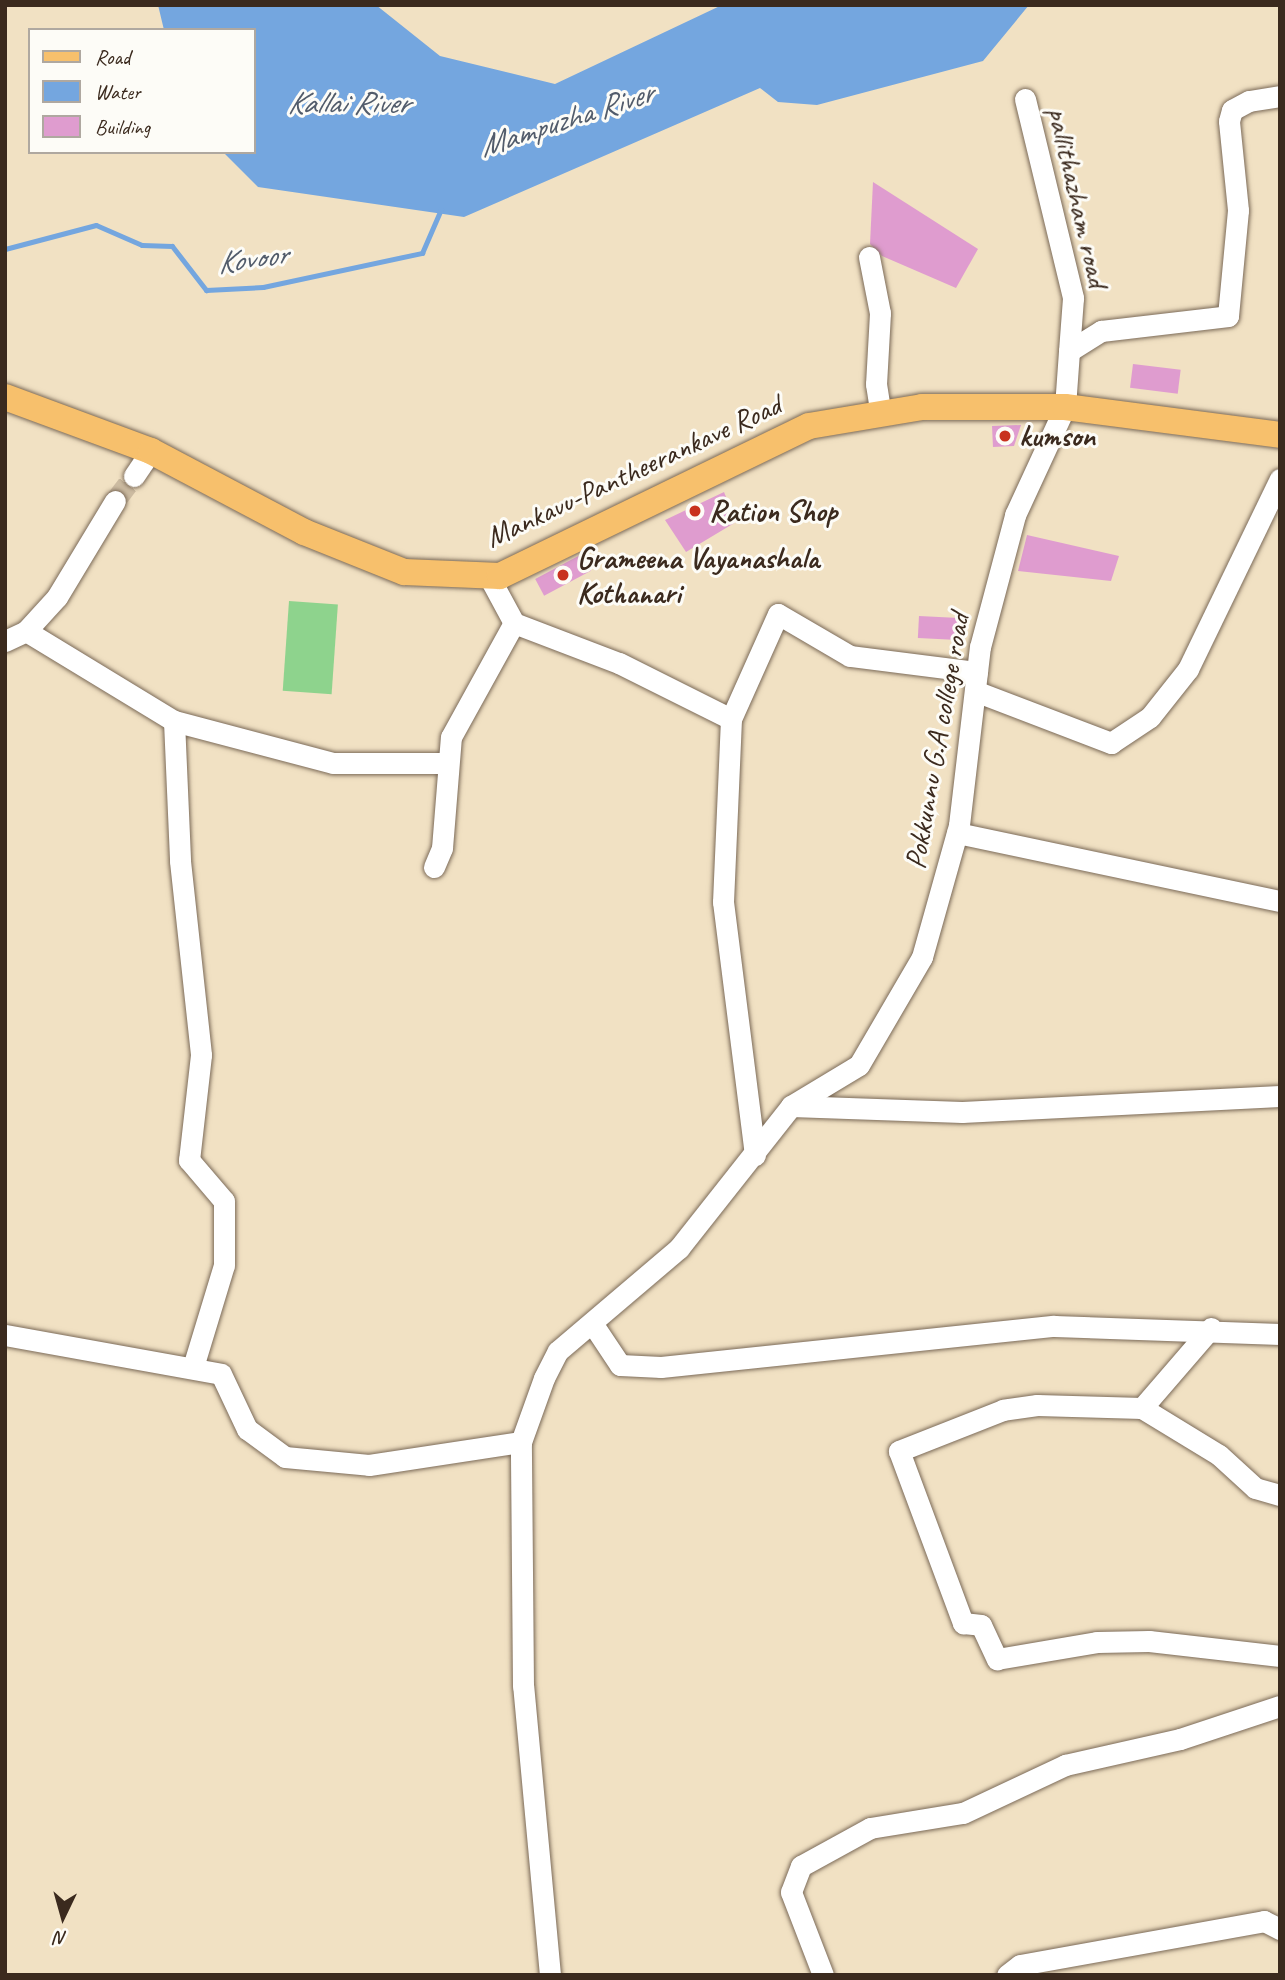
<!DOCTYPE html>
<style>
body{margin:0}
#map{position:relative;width:1285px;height:1980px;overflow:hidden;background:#f1e1c3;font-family:Caveat,sans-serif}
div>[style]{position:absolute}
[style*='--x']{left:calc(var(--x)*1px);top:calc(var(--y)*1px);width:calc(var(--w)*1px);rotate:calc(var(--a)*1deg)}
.green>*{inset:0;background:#8ed38d;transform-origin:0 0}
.water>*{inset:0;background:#74a6df}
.stream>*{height:5px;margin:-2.5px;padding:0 2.5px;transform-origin:2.5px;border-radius:2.5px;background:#74a6df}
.building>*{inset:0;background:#df9ccf;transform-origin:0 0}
.minor-tunnel>*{height:21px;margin-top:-10.5px;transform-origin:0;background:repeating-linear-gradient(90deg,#cdbca2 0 21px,transparent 0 31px)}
.roads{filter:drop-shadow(0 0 2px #7b6a58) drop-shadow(0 0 2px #7b6a58)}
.minor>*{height:21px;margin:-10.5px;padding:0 10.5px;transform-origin:10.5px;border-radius:10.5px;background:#fff}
.major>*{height:26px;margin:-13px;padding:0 13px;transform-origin:13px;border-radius:13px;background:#f7c06c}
.dots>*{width:19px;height:19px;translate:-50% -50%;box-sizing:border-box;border:4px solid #fdfcf7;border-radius:50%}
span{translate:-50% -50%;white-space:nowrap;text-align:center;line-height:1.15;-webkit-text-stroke:6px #fdfcf7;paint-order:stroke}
.street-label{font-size:30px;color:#3b2a1e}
.poi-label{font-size:30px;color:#3b2a1e;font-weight:700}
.left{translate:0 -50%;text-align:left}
.water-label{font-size:32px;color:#525c6b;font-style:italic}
.frame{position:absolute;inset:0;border:7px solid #3b2a1e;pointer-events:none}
.legend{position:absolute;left:28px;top:28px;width:228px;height:126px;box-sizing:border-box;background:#fdfcf7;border:2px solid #afa8a0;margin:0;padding:9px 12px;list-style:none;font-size:21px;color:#3b2a1e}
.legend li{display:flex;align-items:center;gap:14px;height:35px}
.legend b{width:35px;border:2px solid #afa8a0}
.north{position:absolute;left:28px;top:1882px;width:70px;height:70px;-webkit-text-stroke:5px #fdfcf7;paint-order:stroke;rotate:185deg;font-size:19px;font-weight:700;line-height:28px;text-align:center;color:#3b2a1e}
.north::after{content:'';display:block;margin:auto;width:24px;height:32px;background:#3b2a1e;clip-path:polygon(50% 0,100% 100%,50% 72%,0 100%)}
</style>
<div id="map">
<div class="green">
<i style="left:289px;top:601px;width:49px;height:90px;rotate:4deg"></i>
</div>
<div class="water">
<i style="clip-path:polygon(158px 5px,376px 5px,440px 56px,555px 84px,722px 5px,1029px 5px,983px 61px,817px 105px,778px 102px,760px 88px,464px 217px,258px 187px,223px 152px,254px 152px,254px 30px,164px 30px)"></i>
</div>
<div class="stream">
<i style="--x:5;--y:249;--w:94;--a:-14.8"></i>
<i style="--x:96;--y:225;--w:50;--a:23.5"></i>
<i style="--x:142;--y:245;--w:30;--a:2"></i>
<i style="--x:172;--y:246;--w:56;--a:52.3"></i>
<i style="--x:206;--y:290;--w:57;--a:-3"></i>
<i style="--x:263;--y:287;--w:163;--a:-12.1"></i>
<i style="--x:422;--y:253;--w:48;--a:-66.6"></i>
</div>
<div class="building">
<i style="clip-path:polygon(873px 182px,978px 249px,956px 288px,882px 256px,870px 244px)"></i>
<i style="left:1133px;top:364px;width:48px;height:24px;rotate:7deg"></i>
<i style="clip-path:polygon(1021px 425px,1014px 446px,993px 447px,992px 426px)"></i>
<i style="clip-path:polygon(724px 492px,736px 522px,686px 552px,665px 520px)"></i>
<i style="clip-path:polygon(1027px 535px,1119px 556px,1111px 581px,1018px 571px)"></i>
<i style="left:582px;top:554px;width:19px;height:53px;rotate:62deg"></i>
<i style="left:919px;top:616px;width:40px;height:22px;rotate:3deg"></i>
</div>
<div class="minor-tunnel">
<i style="--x:115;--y:501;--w:31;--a:-53"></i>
</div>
<div class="roads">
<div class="minor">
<i style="--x:1025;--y:99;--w:205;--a:76.4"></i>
<i style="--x:1073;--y:298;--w:53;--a:94.3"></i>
<i style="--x:869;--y:257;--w:57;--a:78.9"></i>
<i style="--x:880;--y:313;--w:71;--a:93.2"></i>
<i style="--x:876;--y:384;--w:30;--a:81"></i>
<i style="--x:134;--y:476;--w:30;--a:-56"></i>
<i style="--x:514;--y:623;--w:112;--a:20.9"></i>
<i style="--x:619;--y:663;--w:125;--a:26.6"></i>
<i style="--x:26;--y:631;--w:173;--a:31.3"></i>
<i style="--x:174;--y:721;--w:164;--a:14.8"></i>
<i style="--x:333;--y:763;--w:114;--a:0"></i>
<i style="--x:5;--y:641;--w:23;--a:-25"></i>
<i style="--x:26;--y:631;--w:46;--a:-47.6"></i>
<i style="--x:57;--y:597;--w:112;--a:-58.9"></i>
<i style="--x:975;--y:691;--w:146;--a:20.9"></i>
<i style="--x:1111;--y:743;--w:47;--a:-33.7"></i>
<i style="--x:1150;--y:717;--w:61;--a:-51.6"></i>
<i style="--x:1188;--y:669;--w:211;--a:-64.2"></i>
<i style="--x:174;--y:721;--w:140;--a:87.5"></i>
<i style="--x:180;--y:861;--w:195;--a:83.8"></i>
<i style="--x:201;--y:1055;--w:106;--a:96.5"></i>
<i style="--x:189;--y:1160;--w:54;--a:49.5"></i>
<i style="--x:224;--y:1201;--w:64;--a:90"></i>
<i style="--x:224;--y:1265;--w:107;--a:106.9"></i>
<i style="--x:957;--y:833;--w:330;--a:11.9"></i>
<i style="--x:434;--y:867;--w:21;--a:-67"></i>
<i style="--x:442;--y:848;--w:111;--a:-85.4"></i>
<i style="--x:451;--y:737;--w:130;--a:-61.1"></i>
<i style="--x:514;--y:623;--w:55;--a:-118.4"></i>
<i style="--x:791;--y:1106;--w:171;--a:2"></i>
<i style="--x:962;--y:1112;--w:318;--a:-2.9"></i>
<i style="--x:755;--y:1155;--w:255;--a:-97.2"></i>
<i style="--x:723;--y:902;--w:183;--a:-87.5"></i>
<i style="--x:731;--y:719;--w:115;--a:-65.9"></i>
<i style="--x:778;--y:614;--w:83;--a:30.3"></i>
<i style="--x:850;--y:656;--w:128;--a:7.2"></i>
<i style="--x:594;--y:1326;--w:47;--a:56.3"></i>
<i style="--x:620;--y:1365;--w:41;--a:2.8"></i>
<i style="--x:661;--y:1367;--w:395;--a:-6"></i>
<i style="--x:1054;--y:1326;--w:226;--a:2"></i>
<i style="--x:1211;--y:1328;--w:106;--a:130.8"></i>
<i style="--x:1142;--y:1408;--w:90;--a:31.4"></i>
<i style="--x:1219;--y:1455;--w:49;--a:42.5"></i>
<i style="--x:1255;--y:1488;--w:26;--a:16"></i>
<i style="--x:5;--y:1335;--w:219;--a:10.2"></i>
<i style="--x:221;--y:1374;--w:61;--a:64.7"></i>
<i style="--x:247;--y:1429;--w:47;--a:36.4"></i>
<i style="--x:285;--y:1457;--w:84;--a:5.4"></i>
<i style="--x:369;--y:1465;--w:154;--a:-8.6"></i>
<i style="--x:1142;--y:1408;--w:105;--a:-178.4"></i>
<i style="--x:1037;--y:1405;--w:34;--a:172"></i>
<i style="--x:1003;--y:1410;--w:112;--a:158.5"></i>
<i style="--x:899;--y:1451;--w:184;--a:69.6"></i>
<i style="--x:963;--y:1623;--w:18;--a:6"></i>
<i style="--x:981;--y:1625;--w:38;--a:65"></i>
<i style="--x:997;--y:1659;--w:101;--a:-9.6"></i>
<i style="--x:1097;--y:1642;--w:52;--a:-1.1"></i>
<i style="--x:1149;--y:1641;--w:132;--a:6.5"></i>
<i style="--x:550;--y:1975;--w:290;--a:-95.3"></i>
<i style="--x:523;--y:1686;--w:244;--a:-90.5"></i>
<i style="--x:521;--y:1442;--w:68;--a:-70.2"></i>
<i style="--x:544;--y:1378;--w:30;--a:-63"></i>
<i style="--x:558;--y:1351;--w:159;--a:-40.4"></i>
<i style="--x:679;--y:1248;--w:181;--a:-51.7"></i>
<i style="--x:791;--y:1106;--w:79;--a:-31.1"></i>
<i style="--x:859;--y:1065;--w:125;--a:-59.7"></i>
<i style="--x:922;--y:957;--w:137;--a:-74.3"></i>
<i style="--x:959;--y:825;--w:179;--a:-83.3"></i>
<i style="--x:980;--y:647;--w:137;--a:-75.1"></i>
<i style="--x:1015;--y:515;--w:119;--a:-65.2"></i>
<i style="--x:1065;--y:407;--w:56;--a:-85.9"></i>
<i style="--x:1069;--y:351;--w:38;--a:-32"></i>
<i style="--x:1101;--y:331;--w:128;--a:-6.7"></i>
<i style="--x:1228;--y:316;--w:106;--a:-84.6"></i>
<i style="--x:1238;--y:210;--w:89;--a:-95.8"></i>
<i style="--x:1229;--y:121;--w:11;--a:-75"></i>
<i style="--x:1232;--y:110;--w:19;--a:-28"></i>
<i style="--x:1249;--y:101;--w:31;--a:-9"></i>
<i style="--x:823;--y:1975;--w:89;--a:-111.1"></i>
<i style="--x:791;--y:1892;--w:28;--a:-69"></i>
<i style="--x:801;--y:1866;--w:79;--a:-28.8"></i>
<i style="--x:870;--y:1828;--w:94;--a:-9.2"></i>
<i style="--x:963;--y:1813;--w:113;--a:-25.2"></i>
<i style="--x:1065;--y:1765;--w:118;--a:-12.7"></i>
<i style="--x:1180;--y:1739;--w:105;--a:-18.3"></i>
<i style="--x:1007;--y:1975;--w:16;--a:-38"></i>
<i style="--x:1020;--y:1965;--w:248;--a:-10.2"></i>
<i style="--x:1264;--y:1921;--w:18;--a:27"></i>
</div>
<div class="major">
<i style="--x:5;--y:397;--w:156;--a:20.3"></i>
<i style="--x:151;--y:451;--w:173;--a:27.9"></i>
<i style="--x:304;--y:532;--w:108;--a:21.8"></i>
<i style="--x:404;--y:572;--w:96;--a:2.4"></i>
<i style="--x:500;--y:576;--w:343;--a:-25.9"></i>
<i style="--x:809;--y:426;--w:115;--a:-9.5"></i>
<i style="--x:922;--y:407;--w:143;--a:0"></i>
<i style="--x:1065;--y:407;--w:217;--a:7.4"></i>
</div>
</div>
<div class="dots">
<i style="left:1005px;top:436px;background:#c8321e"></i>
<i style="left:695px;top:511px;background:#c8321e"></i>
<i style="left:563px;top:575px;background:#c8321e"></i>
</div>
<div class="street-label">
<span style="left:1078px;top:197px;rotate:77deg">pallithazham road</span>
<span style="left:633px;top:471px;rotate:-25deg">Mankavu-Pantheerankave Road</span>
<span style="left:937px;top:741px;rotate:-80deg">Pokkunnu G.A college road</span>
</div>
<div class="poi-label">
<span class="left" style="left:1019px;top:436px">kumson</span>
<span class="left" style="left:709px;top:511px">Ration Shop</span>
<span class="left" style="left:577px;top:575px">Grameena Vayanashala<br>Kothanari</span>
</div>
<div class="water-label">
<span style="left:348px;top:103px">Kallai River</span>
<span style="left:566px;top:120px;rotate:-18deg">Mampuzha River</span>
<span style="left:252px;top:259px;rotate:-8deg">Kovoor</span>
</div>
<div class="frame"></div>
<ul class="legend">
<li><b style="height:9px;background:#f7c06c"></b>Road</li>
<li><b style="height:19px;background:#74a6df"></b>Water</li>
<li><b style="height:19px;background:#df9ccf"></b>Building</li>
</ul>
<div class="north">N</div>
</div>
